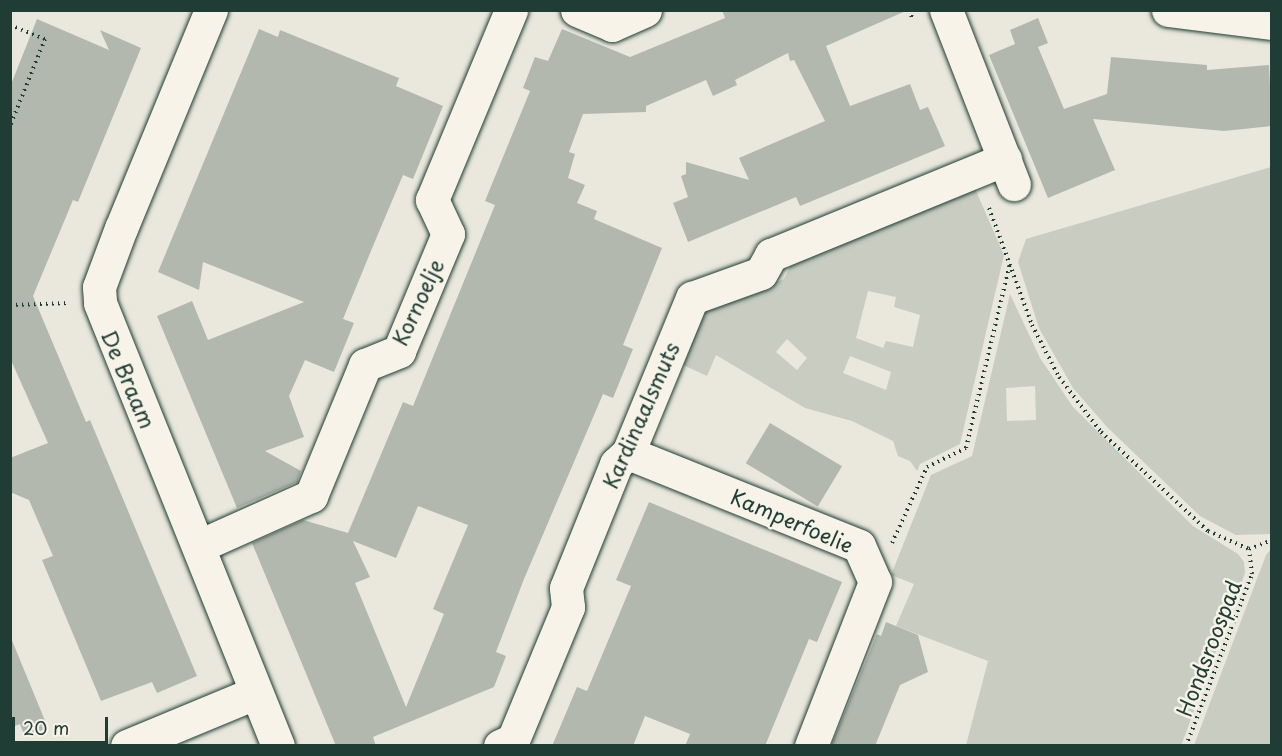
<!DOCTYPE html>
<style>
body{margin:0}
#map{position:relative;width:1282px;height:756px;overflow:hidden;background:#eae8dd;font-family:"Playpen Sans",sans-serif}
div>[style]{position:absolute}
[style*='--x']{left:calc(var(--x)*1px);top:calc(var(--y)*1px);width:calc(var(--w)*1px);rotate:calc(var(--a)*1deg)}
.green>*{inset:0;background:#c8ccc1}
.building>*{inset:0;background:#b2b8ae;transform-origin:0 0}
.path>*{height:4px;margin-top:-2px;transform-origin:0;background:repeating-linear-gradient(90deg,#1f3d34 0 1.5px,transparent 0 6px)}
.roads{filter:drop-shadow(0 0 2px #1f3d34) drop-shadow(0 0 2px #1f3d34)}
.street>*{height:33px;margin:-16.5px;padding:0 16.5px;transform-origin:16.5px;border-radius:16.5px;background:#f7f3e8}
span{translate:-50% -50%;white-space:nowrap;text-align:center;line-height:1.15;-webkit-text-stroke:5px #f7f3e8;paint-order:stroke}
.street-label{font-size:21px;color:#1f3d34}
.frame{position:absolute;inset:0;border:12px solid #1f3d34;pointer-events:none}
.scale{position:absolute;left:12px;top:717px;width:96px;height:27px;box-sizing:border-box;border:3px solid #1f3d34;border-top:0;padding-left:8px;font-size:18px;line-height:21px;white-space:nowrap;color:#1f3d34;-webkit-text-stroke:4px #f7f3e8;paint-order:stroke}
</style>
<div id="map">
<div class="green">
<i style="clip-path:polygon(1271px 167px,1271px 534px,1236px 535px,1200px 516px,1107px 427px,1073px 388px,1039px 328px,1018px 262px,1026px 239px)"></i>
<i style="clip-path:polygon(evenodd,973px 184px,1004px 255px,960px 444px,920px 464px,917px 471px,910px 461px,898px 456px,893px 441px,852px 421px,805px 408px,716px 355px,707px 376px,683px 365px,705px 312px,784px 279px,791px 265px,942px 202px,973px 184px,868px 291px,896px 297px,894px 307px,920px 315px,913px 347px,886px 341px,883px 348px,856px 338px,868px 291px,973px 184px,787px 339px,807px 358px,797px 370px,776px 352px,787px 339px,973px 184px,850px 356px,891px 372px,886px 390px,843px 373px,850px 356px)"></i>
<i style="clip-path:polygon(evenodd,1010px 294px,1040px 358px,1073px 407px,1193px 526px,1238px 554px,1244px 562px,1245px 573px,1181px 746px,966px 745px,988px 661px,896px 626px,914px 584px,891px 575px,931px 475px,972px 456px,1010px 294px,1035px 386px,1036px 420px,1007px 421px,1006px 388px,1035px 386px)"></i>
<i style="clip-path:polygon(1271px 549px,1271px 745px,1194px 745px,1266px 555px)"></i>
</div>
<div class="building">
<i style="clip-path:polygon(evenodd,722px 10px,908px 10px,826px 46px,850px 106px,910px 84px,920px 110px,928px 107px,945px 146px,800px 206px,796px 197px,688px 242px,673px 203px,688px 197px,681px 176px,686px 174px,686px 162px,749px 180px,739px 158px,825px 121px,794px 60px,790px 61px,788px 53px,735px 80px,737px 85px,713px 96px,706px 80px,646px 106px,646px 112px,583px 114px,569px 152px,575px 154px,568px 178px,585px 185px,577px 203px,597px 211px,594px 219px,662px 248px,623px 345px,633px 349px,613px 398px,603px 394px,524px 579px,496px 652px,506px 656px,494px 687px,373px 737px,376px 746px,336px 746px,252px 543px,303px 520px,348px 533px,403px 402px,413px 406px,495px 205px,485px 201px,530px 91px,523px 88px,535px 57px,548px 61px,562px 29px,630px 57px,725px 18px,722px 10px,418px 506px,468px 525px,433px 609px,444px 614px,406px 707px,355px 583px,370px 577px,353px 541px,396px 558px,418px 506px)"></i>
<i style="clip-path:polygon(1038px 18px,1048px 43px,1038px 47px,1064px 109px,1107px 94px,1111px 57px,1207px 65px,1207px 70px,1269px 65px,1272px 126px,1224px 131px,1093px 119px,1115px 170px,1048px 198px,989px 55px,1015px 44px,1010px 30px)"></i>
<i style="clip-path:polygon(37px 19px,109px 50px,100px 30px,141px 48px,78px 202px,73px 200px,33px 296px,86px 422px,90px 420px,98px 439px,197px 676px,157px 693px,152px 682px,101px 701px,42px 560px,53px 556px,29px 500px,10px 492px,10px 458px,48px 443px,10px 358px,10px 87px)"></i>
<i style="clip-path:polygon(259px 29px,278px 37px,280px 30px,399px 78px,396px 86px,443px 106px,413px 179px,403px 175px,373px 246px,343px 319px,354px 323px,334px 372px,305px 360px,289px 396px,304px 437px,265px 451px,301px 471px,297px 482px,237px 508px,157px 316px,192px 301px,208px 340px,304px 302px,203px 262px,199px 290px,158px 272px)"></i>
<i style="left:770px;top:423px;width:84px;height:47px;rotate:31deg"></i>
<i style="clip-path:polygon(649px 502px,842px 582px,817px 642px,809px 639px,765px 746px,685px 746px,690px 734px,645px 716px,633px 746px,552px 746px,577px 687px,587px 691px,631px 586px,616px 580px)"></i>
<i style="clip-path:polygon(886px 622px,918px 635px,928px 672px,900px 685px,875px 746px,831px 746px,877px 634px,881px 636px)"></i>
<i style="clip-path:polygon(11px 638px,48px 728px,25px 737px,20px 724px,10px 728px)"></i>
</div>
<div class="path">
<i style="--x:909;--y:10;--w:11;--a:68"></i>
<i style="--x:10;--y:25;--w:38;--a:22"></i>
<i style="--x:45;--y:39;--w:94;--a:111.9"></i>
<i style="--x:989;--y:208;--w:125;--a:69.8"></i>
<i style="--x:1032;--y:325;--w:59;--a:62.6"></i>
<i style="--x:1059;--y:377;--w:69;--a:52.6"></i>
<i style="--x:1101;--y:432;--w:146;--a:42.8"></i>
<i style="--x:1208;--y:531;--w:45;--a:23.7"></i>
<i style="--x:10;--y:305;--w:59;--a:-1.9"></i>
<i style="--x:892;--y:543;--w:84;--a:-65.3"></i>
<i style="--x:927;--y:467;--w:43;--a:-26"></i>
<i style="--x:966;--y:448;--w:189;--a:-76.6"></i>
<i style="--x:1249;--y:549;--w:25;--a:-21"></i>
<i style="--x:1186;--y:746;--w:184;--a:-69"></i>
<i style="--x:1252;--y:574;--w:25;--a:-97"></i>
</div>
<div class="roads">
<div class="street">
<i style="--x:211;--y:10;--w:236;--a:112.4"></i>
<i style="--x:121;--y:228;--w:63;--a:110.4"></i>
<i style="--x:99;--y:287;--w:16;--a:86"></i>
<i style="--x:100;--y:303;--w:477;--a:68.1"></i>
<i style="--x:577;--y:10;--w:38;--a:23"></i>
<i style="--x:612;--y:25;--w:36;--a:-24"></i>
<i style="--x:946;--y:10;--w:187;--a:68.7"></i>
<i style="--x:1168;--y:10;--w:105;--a:7.1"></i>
<i style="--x:628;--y:453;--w:249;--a:21.9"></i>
<i style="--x:859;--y:546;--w:39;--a:66"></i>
<i style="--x:875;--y:582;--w:176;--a:111.3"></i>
<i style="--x:199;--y:546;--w:123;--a:-24.1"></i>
<i style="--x:311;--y:496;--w:142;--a:-67.6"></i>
<i style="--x:365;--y:365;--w:37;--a:-22"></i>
<i style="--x:399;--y:351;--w:127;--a:-67.3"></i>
<i style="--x:448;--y:234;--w:38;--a:-115"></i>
<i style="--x:432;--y:200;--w:206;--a:-67.4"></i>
<i style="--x:127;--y:746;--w:139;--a:-22.5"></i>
<i style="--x:500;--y:746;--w:14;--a:-25"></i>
<i style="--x:513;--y:740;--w:144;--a:-67.5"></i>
<i style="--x:568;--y:607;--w:19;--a:-96"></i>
<i style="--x:566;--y:588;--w:134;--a:-68"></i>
<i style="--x:616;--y:464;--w:16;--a:-43"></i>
<i style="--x:628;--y:453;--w:168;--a:-67.6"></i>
<i style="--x:692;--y:298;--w:73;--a:-19.9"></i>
<i style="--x:761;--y:273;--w:21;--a:-61"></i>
<i style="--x:771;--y:255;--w:253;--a:-22.3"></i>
</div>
</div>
<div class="street-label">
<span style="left:417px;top:302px;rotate:-65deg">Kornoelje</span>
<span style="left:129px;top:379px;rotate:67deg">De Braam</span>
<span style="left:640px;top:415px;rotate:-66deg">Kardinaalsmuts</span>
<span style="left:792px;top:520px;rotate:23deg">Kamperfoelie</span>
<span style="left:1208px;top:648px;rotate:-69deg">Hondsroospad</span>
</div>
<div class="frame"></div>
<div class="scale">20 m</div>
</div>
